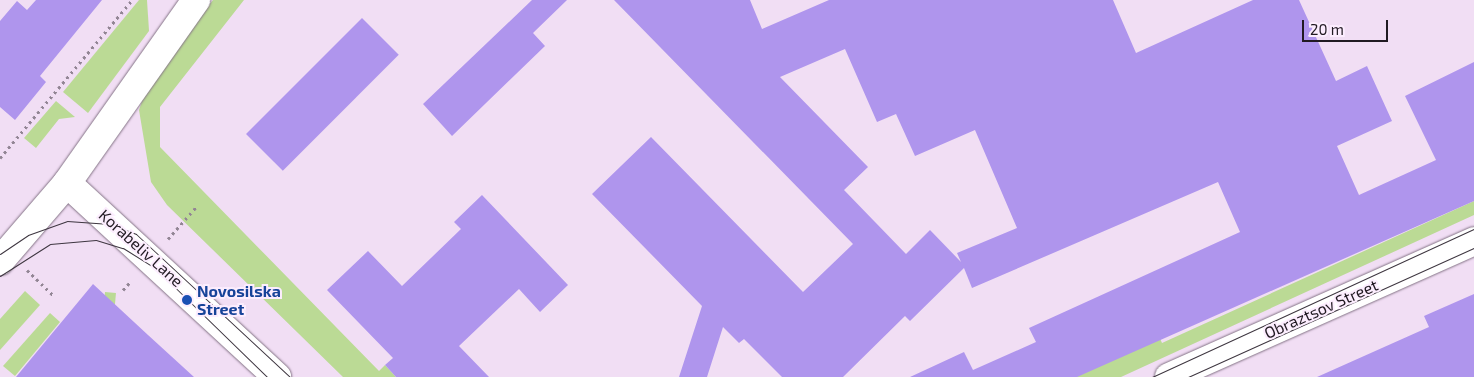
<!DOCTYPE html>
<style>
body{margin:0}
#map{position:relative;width:1474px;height:377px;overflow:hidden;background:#f1def4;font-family:"Exo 2",sans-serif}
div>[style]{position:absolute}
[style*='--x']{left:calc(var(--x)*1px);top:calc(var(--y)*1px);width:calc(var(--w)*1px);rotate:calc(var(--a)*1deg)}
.green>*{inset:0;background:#bbda95;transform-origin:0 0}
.building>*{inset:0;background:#af95ed;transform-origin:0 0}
.path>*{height:3px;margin-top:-1.5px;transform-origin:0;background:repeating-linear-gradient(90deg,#928594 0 2.5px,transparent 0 6.5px)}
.roads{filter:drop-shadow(0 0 1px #847386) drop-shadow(0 0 1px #847386)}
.minor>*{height:28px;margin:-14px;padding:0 14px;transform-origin:14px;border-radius:14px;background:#fff}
.tram>*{height:1px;margin:-0.5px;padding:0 0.5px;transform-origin:0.5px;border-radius:0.5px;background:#3e3640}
.dots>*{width:14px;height:14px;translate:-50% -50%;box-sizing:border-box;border:2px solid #fcedfe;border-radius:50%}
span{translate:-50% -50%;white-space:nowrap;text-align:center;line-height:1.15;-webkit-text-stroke:4px #fcedfe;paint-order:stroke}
.street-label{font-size:16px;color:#211a22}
.transit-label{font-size:16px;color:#164399;font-weight:700}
.left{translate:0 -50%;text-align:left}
.scale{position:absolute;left:1302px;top:20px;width:86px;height:22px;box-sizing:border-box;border:2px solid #211a22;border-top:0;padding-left:6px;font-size:15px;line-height:18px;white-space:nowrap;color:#211a22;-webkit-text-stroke:4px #fcedfe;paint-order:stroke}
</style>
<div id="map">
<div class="green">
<i style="clip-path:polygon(139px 0,147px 0,149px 31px,88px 113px,63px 92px)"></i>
<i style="clip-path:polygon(213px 0,244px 0,160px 107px,160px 147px,379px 371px,385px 365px,396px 377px,343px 377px,167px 205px,151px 182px,139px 110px,149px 80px)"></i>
<i style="clip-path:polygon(56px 101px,75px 117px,59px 119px,36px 148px,24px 138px)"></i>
<i style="clip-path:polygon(1474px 201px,1474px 215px,1121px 377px,1062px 377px,1158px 334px,1162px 343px)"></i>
<i style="clip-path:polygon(25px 291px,40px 305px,0 350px,0 319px)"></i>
<i style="left:105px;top:292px;width:11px;height:125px;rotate:5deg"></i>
<i style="clip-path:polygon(50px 313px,60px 322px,15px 376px,3px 366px)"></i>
</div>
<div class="building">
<i style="clip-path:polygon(36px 0,102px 0,40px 76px,46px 82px,15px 120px,0 107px,0 21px,17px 1px,27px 10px)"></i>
<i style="clip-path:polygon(532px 0,567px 0,533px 33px,545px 46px,452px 136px,423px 104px)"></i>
<i style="clip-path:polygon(evenodd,614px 0,750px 0,762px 29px,829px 0,1113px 0,1136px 53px,1253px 0,1299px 0,1336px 81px,1367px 66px,1392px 121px,1337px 146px,1359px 195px,1436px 160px,1405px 96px,1474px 62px,1474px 201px,1077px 377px,910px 377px,964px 352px,973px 370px,1036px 342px,1029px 328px,1240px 232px,1218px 182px,972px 288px,964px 268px,910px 321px,905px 316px,843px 377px,782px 377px,744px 339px,739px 343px,723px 327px,707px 377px,679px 377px,702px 306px,592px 194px,651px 137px,803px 292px,853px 244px,614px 0,845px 49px,877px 122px,896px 114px,915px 156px,975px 130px,1017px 228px,957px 253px,961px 262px,930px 230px,906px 254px,844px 190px,868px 167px,780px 77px,845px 49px)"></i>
<i style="left:362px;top:18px;width:52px;height:164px;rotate:45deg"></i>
<i style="clip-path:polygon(482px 195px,568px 285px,540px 312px,519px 289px,459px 346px,489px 377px,396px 377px,385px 365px,393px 358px,327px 290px,368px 251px,402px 286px,461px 229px,454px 222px)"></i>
<i style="clip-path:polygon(93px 284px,148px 335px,194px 377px,16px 377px)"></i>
<i style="clip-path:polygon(1474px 294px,1474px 377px,1317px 377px,1429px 327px,1424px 316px)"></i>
</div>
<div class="path">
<i style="--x:0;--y:158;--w:206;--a:-50.1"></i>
<i style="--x:168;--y:239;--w:43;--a:-48.8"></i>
<i style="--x:27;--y:270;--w:37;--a:44"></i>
<i style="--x:123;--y:290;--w:12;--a:-48"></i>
</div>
<div class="roads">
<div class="minor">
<i style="--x:67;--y:183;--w:286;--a:42.7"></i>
<i style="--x:0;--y:261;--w:103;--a:-49.3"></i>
<i style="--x:67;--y:183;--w:224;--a:-54.8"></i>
<i style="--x:1169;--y:377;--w:334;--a:-24"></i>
</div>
</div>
<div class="tram">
<i style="--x:0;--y:254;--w:34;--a:-34"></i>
<i style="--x:28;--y:235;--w:41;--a:-19.7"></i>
<i style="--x:67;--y:221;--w:43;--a:4"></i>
<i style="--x:110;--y:224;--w:28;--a:21"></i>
<i style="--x:136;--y:234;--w:210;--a:42.9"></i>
<i style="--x:0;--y:276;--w:59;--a:-32.6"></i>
<i style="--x:50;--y:244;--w:46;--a:-5"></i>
<i style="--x:96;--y:240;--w:28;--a:17"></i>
<i style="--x:123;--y:248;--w:36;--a:32"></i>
<i style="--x:154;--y:267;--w:158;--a:44.2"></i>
<i style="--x:1152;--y:377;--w:354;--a:-24.7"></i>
<i style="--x:1188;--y:377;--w:314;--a:-24.3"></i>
</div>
<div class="dots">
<i style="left:187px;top:300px;background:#1a4fb4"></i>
</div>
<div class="street-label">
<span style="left:141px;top:248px;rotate:42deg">Korabeliv Lane</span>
<span style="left:1321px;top:309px;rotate:-24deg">Obraztsov Street</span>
</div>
<div class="transit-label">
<span class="left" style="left:197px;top:300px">Novosilska<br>Street</span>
</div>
<div class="scale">20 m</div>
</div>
